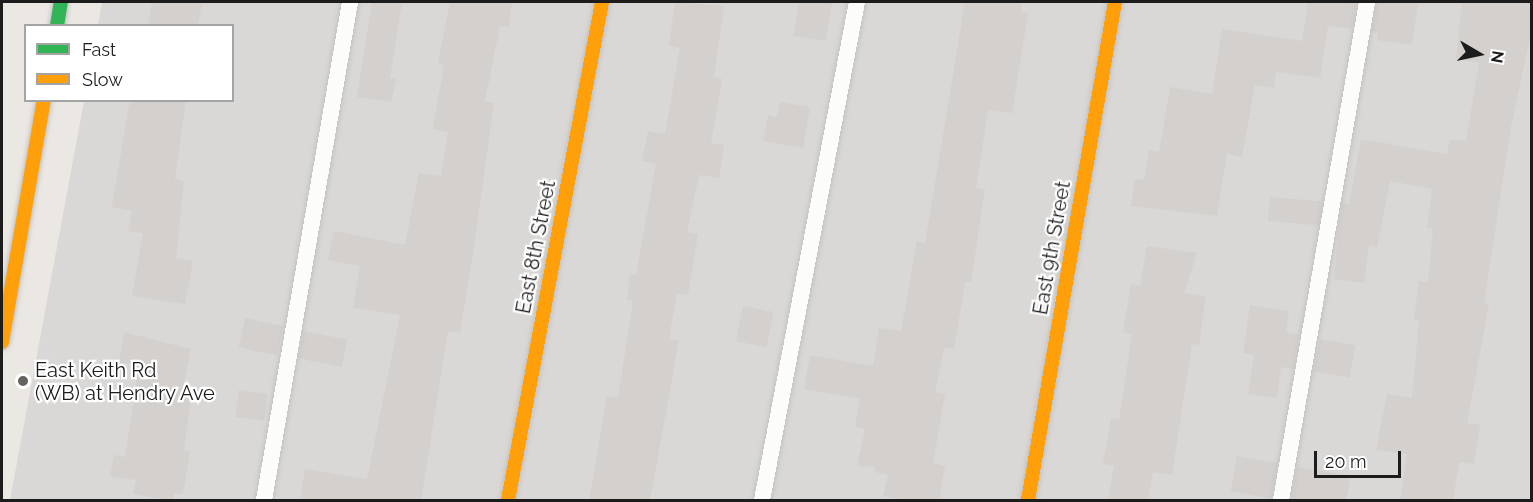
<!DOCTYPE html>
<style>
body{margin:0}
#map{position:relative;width:1533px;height:502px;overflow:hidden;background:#ebe8e4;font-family:Raleway,sans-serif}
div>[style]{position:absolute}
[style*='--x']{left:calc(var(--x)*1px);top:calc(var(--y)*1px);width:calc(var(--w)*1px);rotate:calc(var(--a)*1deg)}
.residential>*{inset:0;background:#dad8d6}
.building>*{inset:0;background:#d3d0cd;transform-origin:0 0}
.roads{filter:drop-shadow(0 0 2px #c3c2c0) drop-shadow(0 0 2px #c3c2c0)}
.lane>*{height:16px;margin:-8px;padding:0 8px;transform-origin:8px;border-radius:8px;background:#fcfcfb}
.fast>*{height:14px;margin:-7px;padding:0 7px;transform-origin:7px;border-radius:7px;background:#30b455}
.slow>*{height:14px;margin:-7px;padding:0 7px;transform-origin:7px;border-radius:7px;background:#ff9f0a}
.dots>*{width:16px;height:16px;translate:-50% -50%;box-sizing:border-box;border:3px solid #fff;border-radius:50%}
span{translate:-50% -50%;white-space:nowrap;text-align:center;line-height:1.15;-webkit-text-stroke:4.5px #fff;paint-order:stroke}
.street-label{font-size:20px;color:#1c1c1c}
.poi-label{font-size:20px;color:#1c1c1c}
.left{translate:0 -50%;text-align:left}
.frame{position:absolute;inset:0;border:3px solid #1c1c1c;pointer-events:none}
.legend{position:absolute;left:24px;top:24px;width:210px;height:78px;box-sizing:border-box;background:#fff;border:2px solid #a4a4a4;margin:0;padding:8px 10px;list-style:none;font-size:18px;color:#1c1c1c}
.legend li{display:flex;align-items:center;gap:12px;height:30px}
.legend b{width:30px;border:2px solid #a4a4a4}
.north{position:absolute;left:1449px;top:24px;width:60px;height:60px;-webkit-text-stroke:4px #fff;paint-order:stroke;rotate:99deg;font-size:16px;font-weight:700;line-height:24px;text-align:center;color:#1c1c1c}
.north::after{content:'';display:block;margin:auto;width:21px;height:27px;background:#1c1c1c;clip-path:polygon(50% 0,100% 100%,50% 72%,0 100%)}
.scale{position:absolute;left:1314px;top:451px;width:87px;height:27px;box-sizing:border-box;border:3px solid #1c1c1c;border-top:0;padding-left:8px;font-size:18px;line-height:21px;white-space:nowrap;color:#1c1c1c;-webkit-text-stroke:4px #fff;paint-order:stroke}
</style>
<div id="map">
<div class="residential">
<i style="clip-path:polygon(102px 2px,1531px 2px,1531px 500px,10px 500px,84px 101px,232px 100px,232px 26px,98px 25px)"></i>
</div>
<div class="building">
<i style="clip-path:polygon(152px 2px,202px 2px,198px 26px,148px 26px)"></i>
<i style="clip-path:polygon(372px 2px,402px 2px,390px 78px,396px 79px,391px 102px,357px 97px)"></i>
<i style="clip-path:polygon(450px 2px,512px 2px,509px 27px,500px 26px,485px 101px,494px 103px,473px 254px,460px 333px,448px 331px,421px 501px,300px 501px,305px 469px,367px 479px,400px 315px,353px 308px,360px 266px,328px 260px,334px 231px,405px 245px,419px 173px,441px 176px,448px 132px,433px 129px,444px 65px,438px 63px)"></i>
<i style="clip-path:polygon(675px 2px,724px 6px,714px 77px,722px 79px,711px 143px,724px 145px,719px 178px,700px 175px,696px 189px,687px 232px,698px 234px,688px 295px,677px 293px,669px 339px,679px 340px,650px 501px,589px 501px,607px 396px,618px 398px,633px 301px,627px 300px,630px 274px,636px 275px,656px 164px,642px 161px,648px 131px,665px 134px,680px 48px,669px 46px)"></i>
<i style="clip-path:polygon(799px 2px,832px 2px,826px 41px,793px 36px)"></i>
<i style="clip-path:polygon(965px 2px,1022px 2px,1021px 12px,1028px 13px,1012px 113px,988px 110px,976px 188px,985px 189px,971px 283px,965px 282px,954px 349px,944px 348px,935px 392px,945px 394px,933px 463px,945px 466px,939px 501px,910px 501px,883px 496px,888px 475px,875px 472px,875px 467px,857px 466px,865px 429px,855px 427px,860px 399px,804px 389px,810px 355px,873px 366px,879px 328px,901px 331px,917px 241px,925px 243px)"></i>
<i style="clip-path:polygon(1308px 2px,1356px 2px,1352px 29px,1328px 26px,1320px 78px,1276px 72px,1274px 88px,1255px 85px,1242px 157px,1227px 154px,1217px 216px,1131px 206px,1135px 179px,1144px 180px,1149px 150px,1159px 152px,1170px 87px,1212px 94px,1222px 29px,1302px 41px)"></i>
<i style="clip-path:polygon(1377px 2px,1418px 2px,1412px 45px,1377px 40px,1378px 33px,1372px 32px)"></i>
<i style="clip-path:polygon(1462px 2px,1532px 2px,1532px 29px,1511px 127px,1484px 303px,1489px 304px,1467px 423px,1480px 425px,1474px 464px,1459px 462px,1453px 501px,1400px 501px,1407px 454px,1376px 450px,1387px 394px,1412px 398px,1419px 320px,1414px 319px,1419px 281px,1428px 282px,1433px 229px,1427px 228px,1432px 189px,1390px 181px,1377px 247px,1369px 245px,1364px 283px,1334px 279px,1339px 227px,1343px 203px,1349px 204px,1361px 139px,1447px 154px,1450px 139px,1466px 141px,1479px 63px,1456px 59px)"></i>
<i style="clip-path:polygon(130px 100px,186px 100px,175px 179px,184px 181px,176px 258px,193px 261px,185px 304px,132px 296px,143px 233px,128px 231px,132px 211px,112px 207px)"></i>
<i style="clip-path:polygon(780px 102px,810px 107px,803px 148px,763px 141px,768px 115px,777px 117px)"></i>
<i style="left:1270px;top:197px;width:52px;height:24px;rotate:5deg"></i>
<i style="clip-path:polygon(1147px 246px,1197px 253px,1184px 293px,1206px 296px,1199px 345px,1192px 344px,1172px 475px,1153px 472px,1148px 501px,1108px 501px,1114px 466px,1103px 464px,1111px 418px,1119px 419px,1132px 334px,1123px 332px,1131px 284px,1140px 286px)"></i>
<i style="clip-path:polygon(1250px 305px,1289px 311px,1286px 332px,1299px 335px,1293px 369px,1281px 367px,1277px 398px,1248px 394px,1254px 355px,1243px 353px)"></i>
<i style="left:743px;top:306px;width:31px;height:36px;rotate:11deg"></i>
<i style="left:245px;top:318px;width:39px;height:30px;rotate:12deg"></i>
<i style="left:304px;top:331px;width:44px;height:28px;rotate:11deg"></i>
<i style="clip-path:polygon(124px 332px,191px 349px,183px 386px,193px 387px,184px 450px,190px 452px,183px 494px,174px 494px,173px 501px,133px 494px,136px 480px,110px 477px,114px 455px,125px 457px,139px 365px,119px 363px)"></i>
<i style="left:1320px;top:339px;width:36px;height:33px;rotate:10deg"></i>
<i style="left:239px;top:390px;width:29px;height:27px;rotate:8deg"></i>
<i style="left:1237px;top:456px;width:41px;height:36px;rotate:10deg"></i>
<i style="clip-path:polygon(1297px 467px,1351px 476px,1346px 501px,1292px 501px)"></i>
</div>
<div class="roads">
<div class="lane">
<i style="--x:264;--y:500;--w:505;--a:-80.2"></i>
<i style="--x:762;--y:500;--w:507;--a:-79.2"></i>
<i style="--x:1281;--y:500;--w:505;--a:-80.2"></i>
</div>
<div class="fast">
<i style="--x:57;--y:26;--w:24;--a:-81"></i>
</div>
<div class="slow">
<i style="--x:2;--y:342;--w:246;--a:-80.2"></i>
<i style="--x:508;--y:500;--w:507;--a:-79.31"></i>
<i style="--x:1028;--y:500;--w:506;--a:-80.09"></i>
</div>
</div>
<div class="dots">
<i style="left:23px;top:381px;background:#646362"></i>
</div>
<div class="street-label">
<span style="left:536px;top:247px;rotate:-79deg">East 8th Street</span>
<span style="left:1052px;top:248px;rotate:-80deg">East 9th Street</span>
</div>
<div class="poi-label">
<span class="left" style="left:35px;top:382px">East Keith Rd<br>(WB) at Hendry Ave</span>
</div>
<div class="frame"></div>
<ul class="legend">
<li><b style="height:8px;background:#30b455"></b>Fast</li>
<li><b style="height:8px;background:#ff9f0a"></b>Slow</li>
</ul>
<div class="north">N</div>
<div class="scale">20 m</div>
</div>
